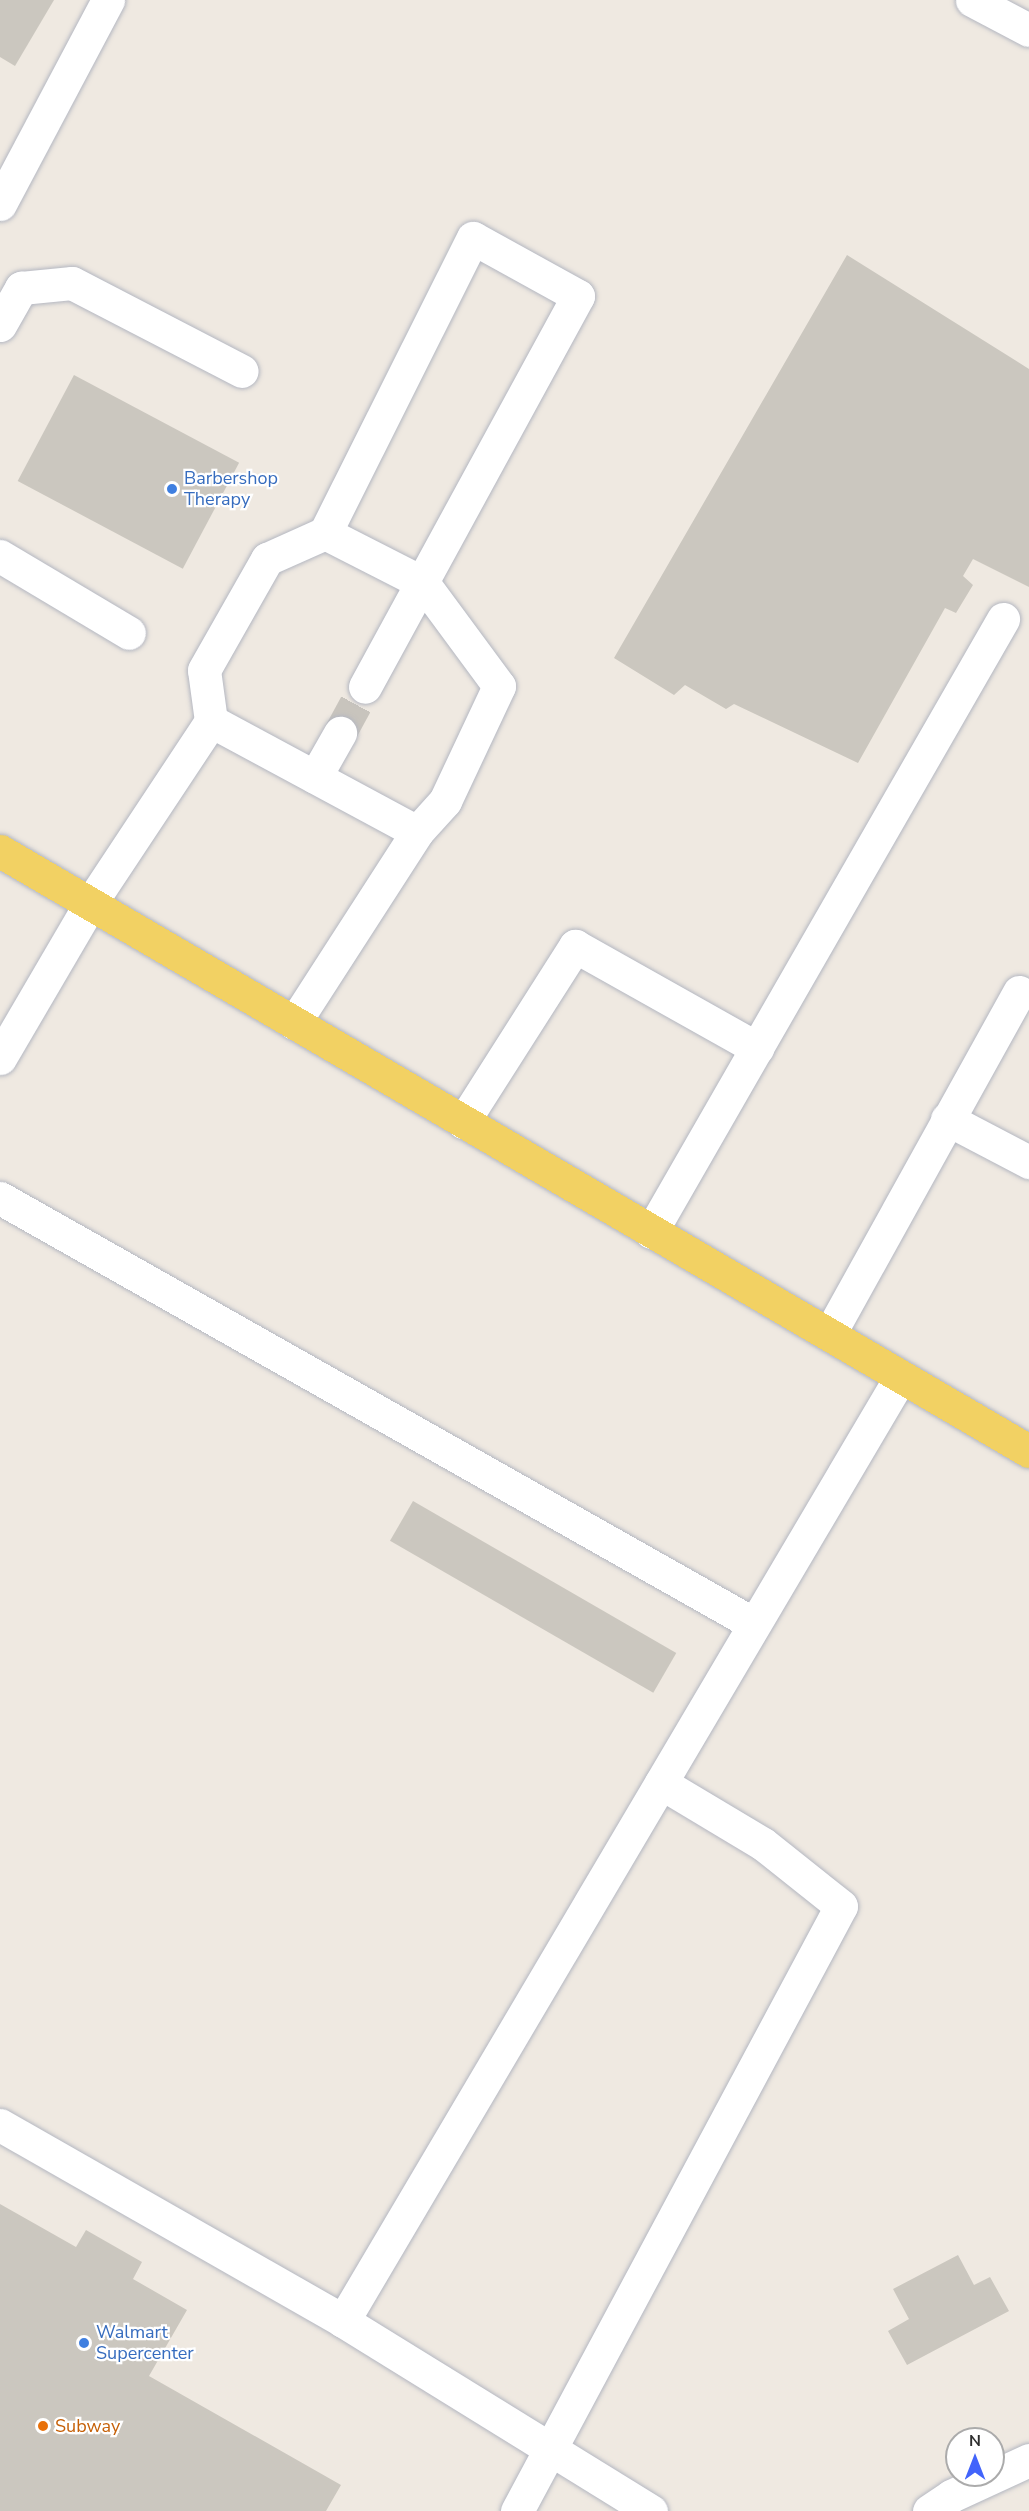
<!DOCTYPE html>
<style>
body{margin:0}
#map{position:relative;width:1029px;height:2511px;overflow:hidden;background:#efe9e1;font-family:"Nunito Sans",sans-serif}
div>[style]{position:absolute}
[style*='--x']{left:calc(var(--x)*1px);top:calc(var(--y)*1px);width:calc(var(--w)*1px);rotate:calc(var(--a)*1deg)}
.building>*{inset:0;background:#cbc7bf;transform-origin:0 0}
.minor-tunnel>*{height:33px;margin-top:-16.5px;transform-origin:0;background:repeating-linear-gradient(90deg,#c8c4bd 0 33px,transparent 0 49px)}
.roads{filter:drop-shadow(0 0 2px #b4b7c1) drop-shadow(0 0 2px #b4b7c1)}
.minor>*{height:33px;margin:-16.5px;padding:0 16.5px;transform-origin:16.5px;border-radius:16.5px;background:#fff}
.major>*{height:33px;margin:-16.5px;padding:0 16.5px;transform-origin:16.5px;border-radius:16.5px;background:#f2d163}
.dots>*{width:16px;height:16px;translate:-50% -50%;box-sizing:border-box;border:3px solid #fff;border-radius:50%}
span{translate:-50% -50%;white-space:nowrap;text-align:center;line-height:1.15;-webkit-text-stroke:4.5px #fff;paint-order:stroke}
.shop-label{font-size:18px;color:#366cbe}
.left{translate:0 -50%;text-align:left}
.food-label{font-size:18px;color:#c56008}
.north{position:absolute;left:945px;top:2427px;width:60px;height:60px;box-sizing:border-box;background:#fff;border:2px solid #ababab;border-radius:50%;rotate:0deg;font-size:16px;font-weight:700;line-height:24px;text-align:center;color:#2e2e2e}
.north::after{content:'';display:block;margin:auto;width:21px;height:27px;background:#4264fb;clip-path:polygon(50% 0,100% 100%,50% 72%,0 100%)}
</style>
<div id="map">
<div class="building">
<i style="clip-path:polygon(0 0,54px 0,15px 66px,0 57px)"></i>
<i style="clip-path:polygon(847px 255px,1029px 369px,1029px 587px,973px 559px,963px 576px,973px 585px,956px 613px,945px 608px,858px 763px,734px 704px,726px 709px,685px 685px,674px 695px,614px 658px)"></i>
<i style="left:74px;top:375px;width:187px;height:120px;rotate:28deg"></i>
<i style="left:413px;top:1501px;width:304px;height:46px;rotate:30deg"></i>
<i style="clip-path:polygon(0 2204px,76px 2247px,86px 2230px,142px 2262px,133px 2279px,187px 2310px,149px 2376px,341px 2485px,326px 2511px,0 2511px)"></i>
<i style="clip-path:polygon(958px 2255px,974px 2285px,990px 2277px,1009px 2311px,907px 2365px,888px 2331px,909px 2319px,893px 2289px)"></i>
</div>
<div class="minor-tunnel">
<i style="--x:340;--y:733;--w:52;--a:-61.5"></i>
</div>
<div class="roads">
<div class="minor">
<i style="--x:972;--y:0;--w:64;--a:27.8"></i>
<i style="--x:0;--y:204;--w:231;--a:-62.1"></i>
<i style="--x:0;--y:325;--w:43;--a:-60.4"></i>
<i style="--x:21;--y:288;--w:51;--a:-5.6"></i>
<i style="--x:72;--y:283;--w:191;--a:27.4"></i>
<i style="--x:0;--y:556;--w:150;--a:30.8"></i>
<i style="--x:211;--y:721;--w:234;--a:28.3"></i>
<i style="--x:315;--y:777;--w:51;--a:-60.4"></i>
<i style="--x:294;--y:1023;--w:227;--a:-57.2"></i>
<i style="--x:417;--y:832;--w:42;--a:-47.9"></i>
<i style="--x:445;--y:801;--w:127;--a:-64.8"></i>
<i style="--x:499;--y:686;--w:128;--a:-126.4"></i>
<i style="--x:423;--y:583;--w:110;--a:-153"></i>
<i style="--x:0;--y:1058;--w:178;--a:-59.7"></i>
<i style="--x:90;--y:904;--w:219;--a:-56.5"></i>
<i style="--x:211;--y:721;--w:51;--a:-97.8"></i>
<i style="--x:204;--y:670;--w:128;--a:-60.4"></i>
<i style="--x:267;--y:559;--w:64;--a:-24.1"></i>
<i style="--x:325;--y:533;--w:330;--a:-63.4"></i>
<i style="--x:473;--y:238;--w:120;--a:28.9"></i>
<i style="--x:578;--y:296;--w:445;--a:118.6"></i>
<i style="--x:947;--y:1119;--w:93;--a:27.7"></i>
<i style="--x:463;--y:1122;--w:209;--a:-57.5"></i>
<i style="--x:575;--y:946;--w:209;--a:29.3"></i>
<i style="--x:0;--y:1198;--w:866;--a:29.47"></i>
<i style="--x:651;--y:1232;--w:707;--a:-60.13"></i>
<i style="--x:830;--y:1333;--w:390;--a:-61"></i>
<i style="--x:0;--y:2125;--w:395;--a:29.7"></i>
<i style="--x:343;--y:2321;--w:362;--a:31.7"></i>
<i style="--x:343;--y:2321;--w:1095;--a:-59.43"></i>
<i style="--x:517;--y:2511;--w:686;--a:-61.83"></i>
<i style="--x:841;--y:1906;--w:100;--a:-141.5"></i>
<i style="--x:763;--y:1844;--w:119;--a:-149.1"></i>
<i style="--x:929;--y:2511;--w:27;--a:-34"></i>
<i style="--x:951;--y:2496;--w:86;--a:-24.8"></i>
</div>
<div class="major">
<i style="--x:0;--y:851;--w:1191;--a:30.25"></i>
</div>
</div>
<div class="dots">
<i style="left:172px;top:489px;background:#3f7fe0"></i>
<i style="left:84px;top:2343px;background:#3f7fe0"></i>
<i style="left:43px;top:2426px;background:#e8710a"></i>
</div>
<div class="shop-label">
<span class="left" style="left:184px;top:489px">Barbershop<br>Therapy</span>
<span class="left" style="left:96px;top:2343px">Walmart<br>Supercenter</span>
</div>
<div class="food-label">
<span class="left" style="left:55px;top:2426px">Subway</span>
</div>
<div class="north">N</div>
</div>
